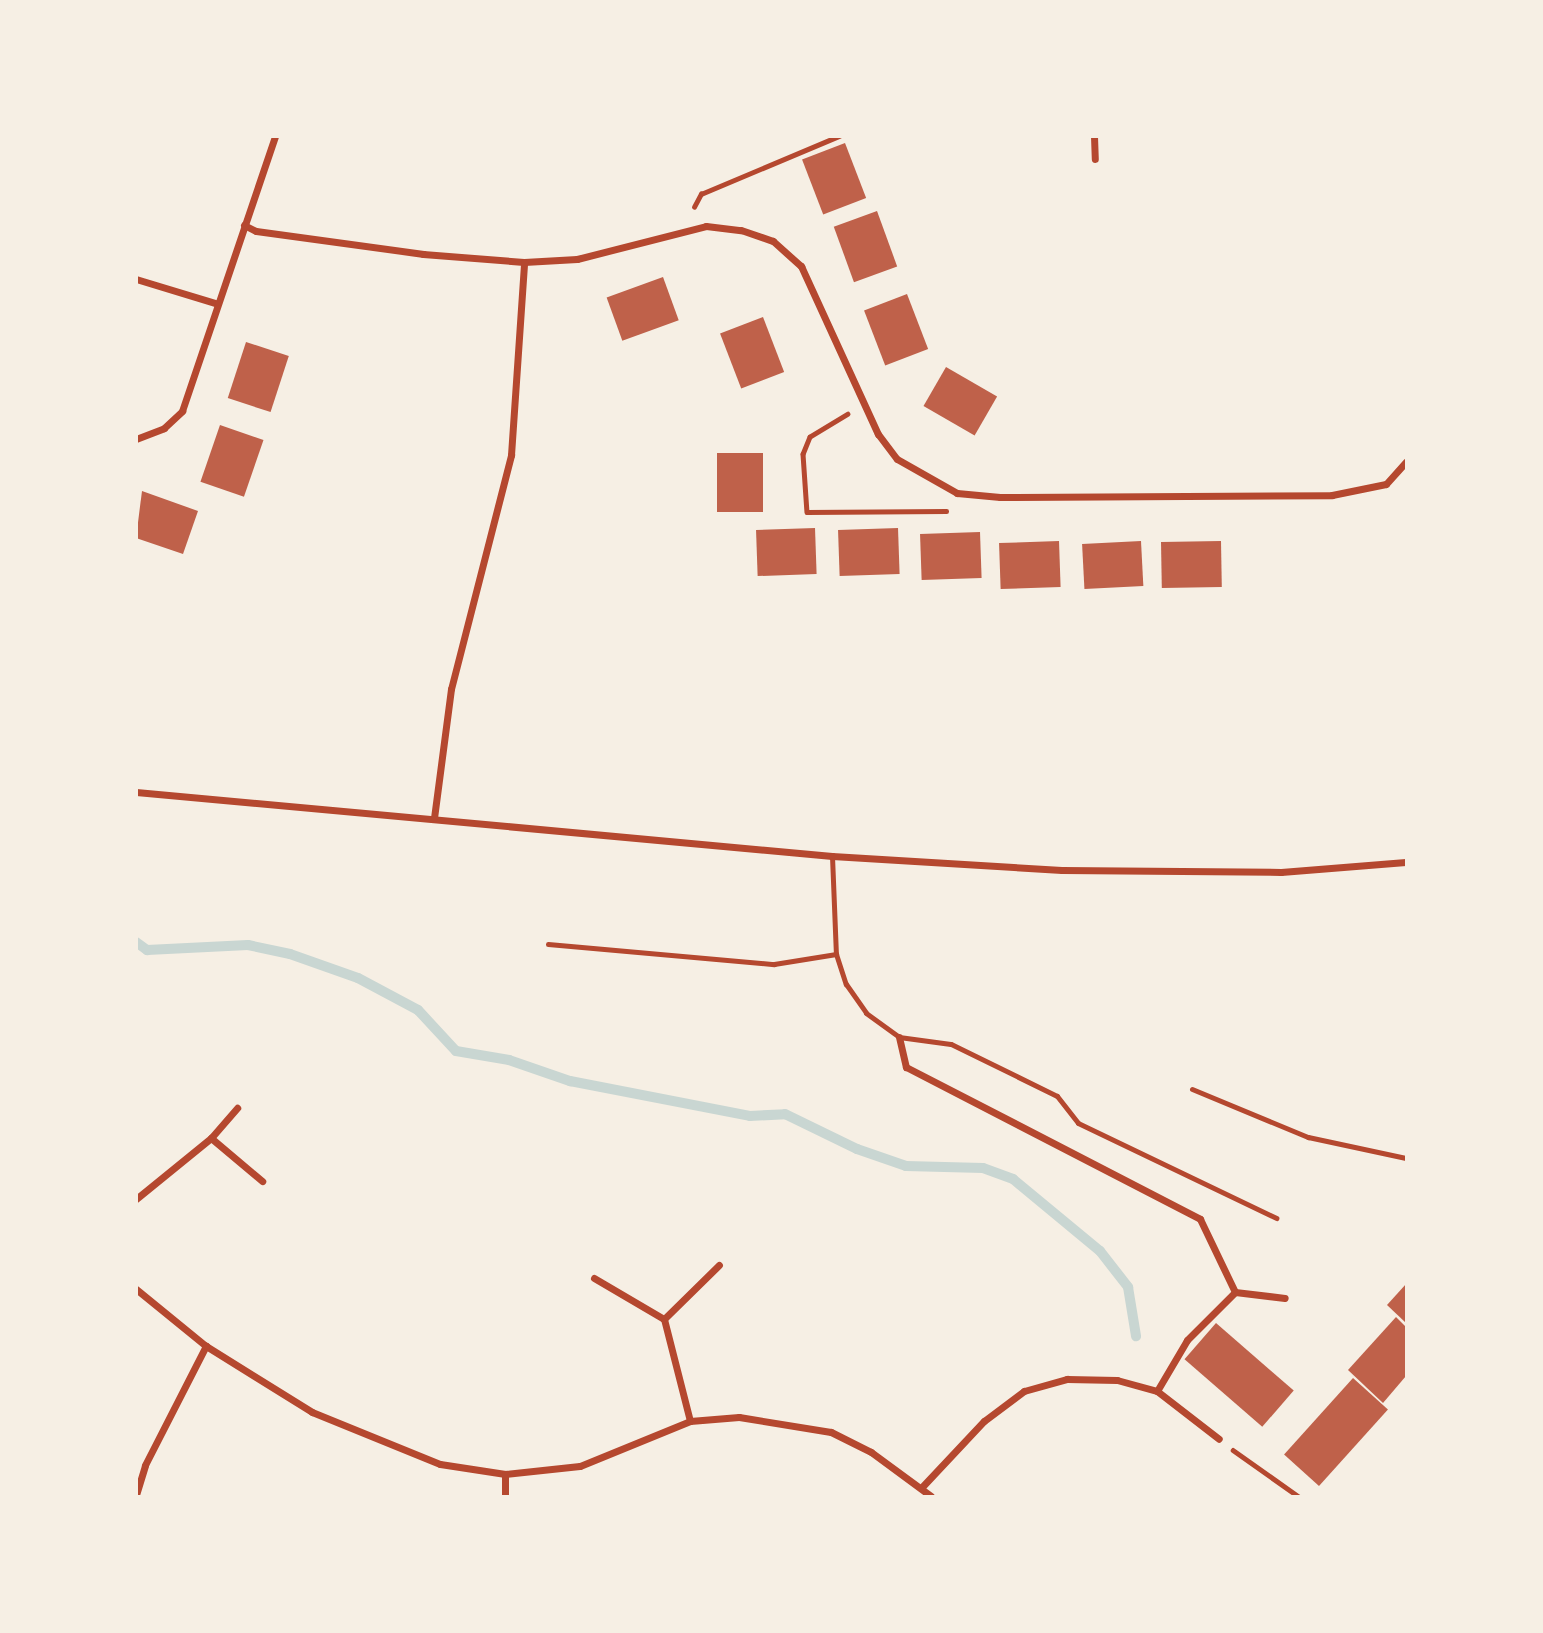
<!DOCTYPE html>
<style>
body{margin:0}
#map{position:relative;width:1543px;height:1633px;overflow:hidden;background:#f6efe4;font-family:"Golos Text",sans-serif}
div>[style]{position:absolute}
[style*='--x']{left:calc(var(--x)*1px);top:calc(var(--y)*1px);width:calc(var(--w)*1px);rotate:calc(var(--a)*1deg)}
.stream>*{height:10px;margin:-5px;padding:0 5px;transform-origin:5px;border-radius:5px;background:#c9d6d2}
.building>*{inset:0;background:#bf614a;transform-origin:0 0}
.path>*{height:4.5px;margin:-2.25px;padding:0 2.25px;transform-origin:2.25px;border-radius:2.25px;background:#b5482f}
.service>*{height:5px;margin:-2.5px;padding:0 2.5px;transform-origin:2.5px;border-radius:2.5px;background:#b5482f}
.minor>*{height:7px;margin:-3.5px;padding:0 3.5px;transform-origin:3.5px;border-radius:3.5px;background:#b5482f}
span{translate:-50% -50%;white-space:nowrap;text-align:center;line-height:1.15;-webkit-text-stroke:7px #f6efe4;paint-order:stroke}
.frame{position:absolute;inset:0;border:138px solid #f6efe4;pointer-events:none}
</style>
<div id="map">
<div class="stream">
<i style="--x:136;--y:942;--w:14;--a:36"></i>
<i style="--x:147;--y:950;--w:101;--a:-2.8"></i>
<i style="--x:248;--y:945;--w:43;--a:12.1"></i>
<i style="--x:290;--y:954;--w:72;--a:19.4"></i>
<i style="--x:358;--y:978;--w:68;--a:28.1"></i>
<i style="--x:418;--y:1010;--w:56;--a:47.2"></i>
<i style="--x:456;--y:1051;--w:54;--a:9.6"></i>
<i style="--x:509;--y:1060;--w:65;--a:19"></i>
<i style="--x:570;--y:1081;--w:183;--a:11"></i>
<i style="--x:750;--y:1116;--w:35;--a:-3"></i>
<i style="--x:785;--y:1114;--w:80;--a:25.9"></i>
<i style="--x:857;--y:1149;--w:52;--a:19.1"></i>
<i style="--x:906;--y:1166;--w:77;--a:1.5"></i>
<i style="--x:983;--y:1168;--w:32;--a:20"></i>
<i style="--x:1013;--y:1179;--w:113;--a:39.6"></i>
<i style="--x:1100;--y:1251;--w:46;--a:52.1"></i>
<i style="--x:1128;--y:1287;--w:50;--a:80.7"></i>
</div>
<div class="building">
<i style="left:845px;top:143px;width:59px;height:46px;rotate:69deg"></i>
<i style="left:877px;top:211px;width:59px;height:46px;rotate:70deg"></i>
<i style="left:663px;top:277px;width:46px;height:60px;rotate:70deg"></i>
<i style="left:907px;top:294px;width:59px;height:46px;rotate:69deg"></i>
<i style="left:763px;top:317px;width:59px;height:46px;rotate:69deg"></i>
<i style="left:246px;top:342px;width:45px;height:59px;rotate:18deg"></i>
<i style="left:946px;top:367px;width:59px;height:45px;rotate:30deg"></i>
<i style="left:220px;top:425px;width:46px;height:60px;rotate:19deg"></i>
<i style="left:717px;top:453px;width:46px;height:59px"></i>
<i style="clip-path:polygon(142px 491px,198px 511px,183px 554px,136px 538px)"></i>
<i style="left:815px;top:528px;width:46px;height:59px;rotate:88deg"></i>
<i style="left:898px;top:528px;width:46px;height:60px;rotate:88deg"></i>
<i style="left:980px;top:532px;width:46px;height:60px;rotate:88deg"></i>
<i style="left:1059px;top:541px;width:46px;height:60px;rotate:88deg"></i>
<i style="left:1141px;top:541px;width:45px;height:59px;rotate:87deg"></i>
<i style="left:1221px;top:541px;width:46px;height:60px;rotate:89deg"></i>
<i style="clip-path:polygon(1406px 1284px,1406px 1323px,1387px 1305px)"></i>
<i style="clip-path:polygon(1396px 1317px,1406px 1327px,1406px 1376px,1383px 1403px,1348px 1370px)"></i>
<i style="left:1216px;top:1323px;width:103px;height:48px;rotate:41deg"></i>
<i style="left:1353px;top:1378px;width:47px;height:103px;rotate:42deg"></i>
</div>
<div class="path">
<i style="--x:694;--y:207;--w:15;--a:-62"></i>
<i style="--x:701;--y:194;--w:150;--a:-22.8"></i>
<i style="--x:848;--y:414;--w:44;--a:148.8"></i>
<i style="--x:810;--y:437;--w:18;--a:112"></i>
<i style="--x:803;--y:454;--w:58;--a:86.1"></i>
<i style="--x:807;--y:512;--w:139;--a:-0.4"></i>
<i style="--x:1233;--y:1450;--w:80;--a:35.3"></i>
</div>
<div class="service">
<i style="--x:832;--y:856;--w:98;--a:87.7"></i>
<i style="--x:836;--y:954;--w:32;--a:72"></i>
<i style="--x:846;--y:984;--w:35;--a:55"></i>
<i style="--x:866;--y:1013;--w:41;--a:36"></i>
<i style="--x:899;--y:1037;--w:52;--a:7.7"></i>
<i style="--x:951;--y:1044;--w:118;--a:26.1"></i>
<i style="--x:1057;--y:1096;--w:34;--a:52"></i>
<i style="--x:1078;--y:1123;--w:220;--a:25.6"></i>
<i style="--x:548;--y:944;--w:227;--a:5.1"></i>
<i style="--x:774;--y:964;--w:63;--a:-9.2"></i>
<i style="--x:1192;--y:1089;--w:126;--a:22.5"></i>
<i style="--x:1308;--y:1137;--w:100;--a:12.1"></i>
</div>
<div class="minor">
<i style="--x:1094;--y:136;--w:23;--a:88"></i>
<i style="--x:244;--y:225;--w:13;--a:27"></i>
<i style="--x:256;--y:231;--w:169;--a:7.8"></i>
<i style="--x:423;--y:254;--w:101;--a:4.5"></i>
<i style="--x:524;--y:262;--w:53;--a:-3.2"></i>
<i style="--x:577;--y:259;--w:133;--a:-14.3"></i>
<i style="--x:706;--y:226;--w:35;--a:7"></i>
<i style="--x:741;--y:230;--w:34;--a:19"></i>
<i style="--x:773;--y:241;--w:38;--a:42"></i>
<i style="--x:801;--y:266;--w:185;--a:65.4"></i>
<i style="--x:878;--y:434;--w:31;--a:53"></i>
<i style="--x:897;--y:459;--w:69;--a:29.5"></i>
<i style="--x:957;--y:493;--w:43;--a:5.3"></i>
<i style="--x:1000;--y:497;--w:332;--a:-0.3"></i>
<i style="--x:1332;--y:495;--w:55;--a:-11.5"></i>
<i style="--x:1386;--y:484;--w:30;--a:-48"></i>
<i style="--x:136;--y:279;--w:83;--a:16.9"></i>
<i style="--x:136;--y:439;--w:30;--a:-21"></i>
<i style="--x:164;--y:428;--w:25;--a:-43"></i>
<i style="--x:182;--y:411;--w:290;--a:-71.3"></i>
<i style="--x:136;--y:792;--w:699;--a:5.25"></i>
<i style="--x:832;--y:856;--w:230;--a:3.5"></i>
<i style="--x:1062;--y:870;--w:219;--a:0.5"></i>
<i style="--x:1281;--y:872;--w:125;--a:-4.6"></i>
<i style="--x:434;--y:818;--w:130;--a:-82.5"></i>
<i style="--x:451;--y:689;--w:242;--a:-75.6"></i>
<i style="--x:511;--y:455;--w:193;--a:-86.1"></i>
<i style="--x:899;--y:1037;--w:31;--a:77"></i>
<i style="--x:906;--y:1067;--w:331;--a:27.3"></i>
<i style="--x:1200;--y:1219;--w:81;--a:64.4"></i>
<i style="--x:1235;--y:1292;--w:50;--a:6.8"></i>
<i style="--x:211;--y:1138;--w:40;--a:-49"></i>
<i style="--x:136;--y:1199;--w:97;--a:-39.1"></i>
<i style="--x:211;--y:1138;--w:67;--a:40.1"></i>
<i style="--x:594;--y:1278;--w:81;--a:30.4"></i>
<i style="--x:664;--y:1319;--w:105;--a:75.7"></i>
<i style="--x:136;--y:1289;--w:90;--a:39.2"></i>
<i style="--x:206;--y:1346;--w:125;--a:31.9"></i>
<i style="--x:312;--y:1412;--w:138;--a:22.1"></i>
<i style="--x:440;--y:1464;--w:66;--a:8.7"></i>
<i style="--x:505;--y:1474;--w:75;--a:-6.1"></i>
<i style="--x:580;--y:1466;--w:119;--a:-22.2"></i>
<i style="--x:690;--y:1421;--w:49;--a:-4.7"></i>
<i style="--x:739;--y:1417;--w:93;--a:9.3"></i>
<i style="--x:831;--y:1432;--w:45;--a:26.6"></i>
<i style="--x:871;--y:1452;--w:74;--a:36.3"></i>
<i style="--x:664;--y:1319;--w:77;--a:-44.5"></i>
<i style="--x:1157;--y:1391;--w:59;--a:-59.5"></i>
<i style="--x:1187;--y:1340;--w:68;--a:-45"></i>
<i style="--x:505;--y:1474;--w:22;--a:90"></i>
<i style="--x:921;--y:1488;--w:92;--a:-46.8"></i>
<i style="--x:984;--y:1421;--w:50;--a:-36.9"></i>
<i style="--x:1024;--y:1391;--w:45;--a:-15.6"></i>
<i style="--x:1067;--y:1379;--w:50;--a:1.1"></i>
<i style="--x:1117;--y:1380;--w:41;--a:15.4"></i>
<i style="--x:1157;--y:1391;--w:78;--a:37.7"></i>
<i style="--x:136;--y:1495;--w:31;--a:-73"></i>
<i style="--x:145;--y:1465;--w:134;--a:-62.9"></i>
</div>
<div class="frame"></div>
</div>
